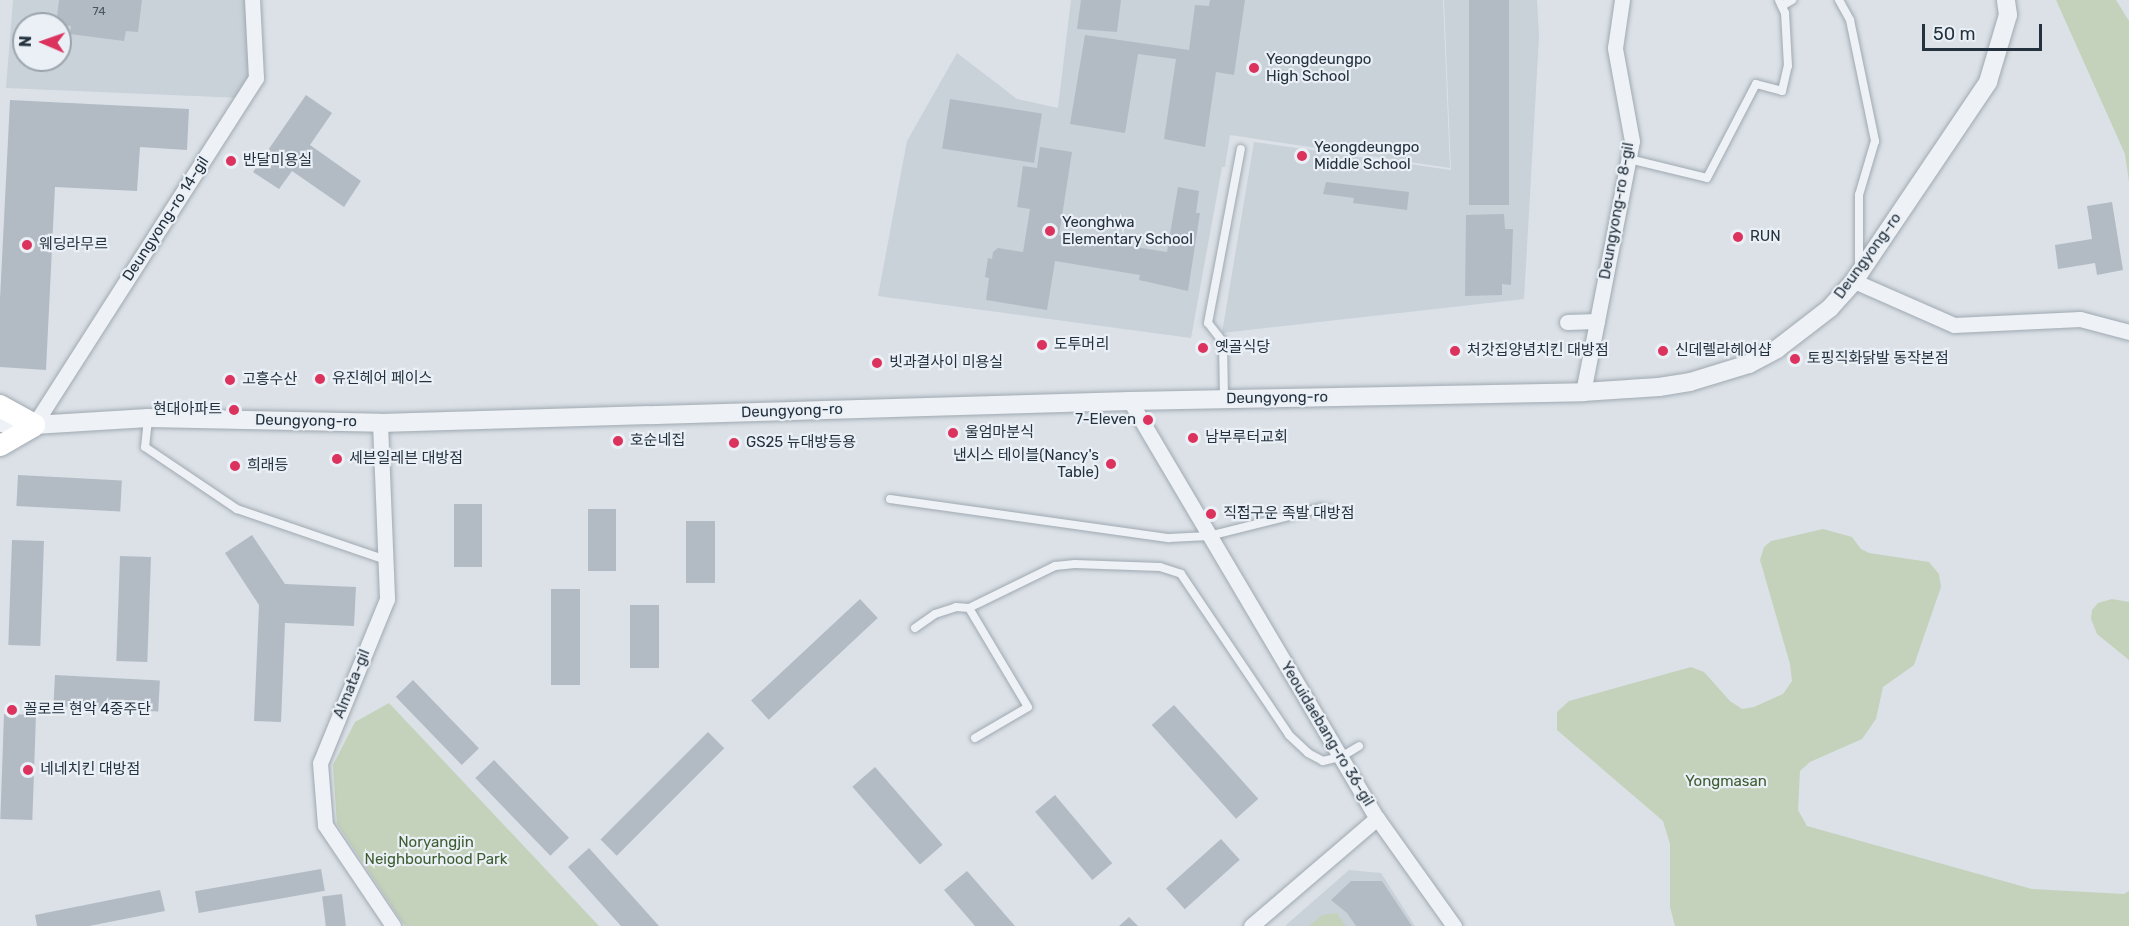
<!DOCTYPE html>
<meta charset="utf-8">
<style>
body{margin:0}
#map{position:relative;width:2129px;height:926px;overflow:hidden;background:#dbe1e7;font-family:Rubik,"Noto Sans KR",sans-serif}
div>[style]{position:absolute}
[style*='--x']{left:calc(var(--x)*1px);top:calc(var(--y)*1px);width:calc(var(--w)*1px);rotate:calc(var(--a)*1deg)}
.built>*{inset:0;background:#c9d1d9}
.green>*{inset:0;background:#c4d2bb}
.building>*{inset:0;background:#b2bbc4;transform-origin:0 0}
.roads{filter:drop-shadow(0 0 2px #a0a9b1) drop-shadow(0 0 2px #a0a9b1)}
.service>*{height:8px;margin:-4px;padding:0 4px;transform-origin:4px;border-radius:4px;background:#eef1f5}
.minor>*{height:15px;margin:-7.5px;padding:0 7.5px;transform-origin:7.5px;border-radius:7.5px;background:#eef1f5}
.tertiary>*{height:18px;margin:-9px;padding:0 9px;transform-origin:9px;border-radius:9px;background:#eef1f5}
.secondary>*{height:21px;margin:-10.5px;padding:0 10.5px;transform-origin:10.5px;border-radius:10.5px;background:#fff}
.primary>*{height:22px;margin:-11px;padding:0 11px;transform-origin:11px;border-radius:11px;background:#fff}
.dots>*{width:16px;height:16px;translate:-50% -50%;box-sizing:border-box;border:3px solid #eaf0f5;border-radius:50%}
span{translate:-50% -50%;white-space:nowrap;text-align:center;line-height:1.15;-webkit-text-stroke:4.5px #eaf0f5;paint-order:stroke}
.number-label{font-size:12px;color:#485460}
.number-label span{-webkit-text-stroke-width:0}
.poi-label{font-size:15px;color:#24313f}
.left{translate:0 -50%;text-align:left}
.right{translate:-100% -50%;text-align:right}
.street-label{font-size:15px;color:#24313f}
.park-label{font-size:15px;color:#3d5c30}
.north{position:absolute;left:12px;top:12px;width:60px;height:60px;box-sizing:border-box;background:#eaf0f5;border:2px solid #9ba4ac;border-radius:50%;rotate:272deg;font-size:16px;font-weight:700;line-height:24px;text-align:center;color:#24313f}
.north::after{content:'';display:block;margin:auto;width:21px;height:27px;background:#db325e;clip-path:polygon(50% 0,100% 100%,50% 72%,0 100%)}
.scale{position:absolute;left:1922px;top:24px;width:120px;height:27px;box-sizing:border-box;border:3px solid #24313f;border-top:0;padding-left:8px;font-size:18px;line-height:21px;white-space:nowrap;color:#24313f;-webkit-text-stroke:4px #eaf0f5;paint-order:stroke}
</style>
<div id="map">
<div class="built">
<i style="clip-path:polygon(evenodd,13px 0,246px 0,253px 63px,242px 98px,6px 88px,13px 0,24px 24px,60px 24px,60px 60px,24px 60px,24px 24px)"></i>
<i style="clip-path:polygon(1071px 0,1443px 0,1450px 168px,1230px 135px,1225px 167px,1222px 167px,1191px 338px,878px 296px,907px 141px,957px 53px,1017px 99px,1058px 108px)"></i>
<i style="clip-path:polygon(1444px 0,1537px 0,1539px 37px,1524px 299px,1222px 333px,1254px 142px,1451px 170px)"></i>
<i style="clip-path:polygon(1349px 870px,1381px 873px,1415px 926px,1285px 926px)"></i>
</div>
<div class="green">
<i style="clip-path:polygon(2056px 0,2116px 0,2129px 21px,2129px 182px,2125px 154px)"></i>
<i style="clip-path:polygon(1823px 529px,1852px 537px,1861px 549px,1869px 553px,1929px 562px,1939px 574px,1941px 587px,1914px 665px,1883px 687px,1876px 719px,1862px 739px,1810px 762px,1800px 771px,1798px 810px,1807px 826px,2032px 889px,2124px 894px,2129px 891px,2129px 926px,1675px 926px,1670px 907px,1670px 844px,1663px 821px,1557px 730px,1557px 712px,1569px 701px,1691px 667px,1704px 672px,1730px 701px,1742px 709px,1754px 707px,1783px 694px,1792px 681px,1790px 664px,1760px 560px,1764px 547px,1771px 541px)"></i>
<i style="clip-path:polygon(2112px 599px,2129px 602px,2129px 660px,2097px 634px,2091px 619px,2092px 610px,2098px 603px)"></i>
<i style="clip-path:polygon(389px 703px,599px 926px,405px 926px,337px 824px,333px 765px,355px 722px)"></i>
<i style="clip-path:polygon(1337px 913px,1346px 926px,1309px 926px,1322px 915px)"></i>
</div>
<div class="building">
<i style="clip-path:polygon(59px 0,142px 0,138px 32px,126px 31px,124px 41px,70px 34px,71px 26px,56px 24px)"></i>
<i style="clip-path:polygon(1081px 0,1121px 0,1117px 32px,1077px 29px)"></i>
<i style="clip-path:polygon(1210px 0,1245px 0,1234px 75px,1216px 72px,1205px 147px,1164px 139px,1176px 59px,1138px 54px,1125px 133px,1070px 124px,1085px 35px,1189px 50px,1195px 5px,1209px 6px)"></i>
<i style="left:1469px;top:0;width:40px;height:205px"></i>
<i style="clip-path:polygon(306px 95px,332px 113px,310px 145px,361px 181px,344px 207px,292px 171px,279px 189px,253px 172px)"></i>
<i style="left:950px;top:99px;width:93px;height:50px;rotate:9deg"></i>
<i style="clip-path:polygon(10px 100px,189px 109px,187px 150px,140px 147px,137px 191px,55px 187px,46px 370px,0 367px,0 299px)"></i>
<i style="clip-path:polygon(1040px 147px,1072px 152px,1059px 235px,1167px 252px,1178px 187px,1199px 191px,1196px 213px,1200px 213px,1188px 291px,1139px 280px,1140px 275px,1055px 261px,1047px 310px,986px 300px,989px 278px,985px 277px,988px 258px,992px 259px,993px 252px,998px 248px,1023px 252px,1030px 209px,1017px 207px,1023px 166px,1037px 168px)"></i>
<i style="clip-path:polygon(1326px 182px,1409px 192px,1407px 210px,1353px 203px,1354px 198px,1323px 194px)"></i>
<i style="clip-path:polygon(2112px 202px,2123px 270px,2097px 275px,2095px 263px,2058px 269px,2055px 245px,2092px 239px,2087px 206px)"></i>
<i style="clip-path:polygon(1504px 214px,1505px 229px,1513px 229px,1511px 285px,1502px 284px,1502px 295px,1465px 296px,1466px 215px)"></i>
<i style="left:18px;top:475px;width:104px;height:31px;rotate:3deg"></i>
<i style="left:454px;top:504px;width:28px;height:63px"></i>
<i style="left:588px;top:509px;width:28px;height:62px"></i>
<i style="left:686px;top:521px;width:29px;height:62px"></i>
<i style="clip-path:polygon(252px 535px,285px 584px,356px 587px,354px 626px,285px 623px,281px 722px,254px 721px,259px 605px,225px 553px)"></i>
<i style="left:12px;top:540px;width:32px;height:105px;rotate:2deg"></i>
<i style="left:120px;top:556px;width:31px;height:105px;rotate:2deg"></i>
<i style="left:551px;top:589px;width:29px;height:96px"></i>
<i style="left:860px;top:599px;width:26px;height:149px;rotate:47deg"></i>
<i style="left:630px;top:605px;width:29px;height:63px"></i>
<i style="left:55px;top:675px;width:105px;height:31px;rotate:3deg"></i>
<i style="left:413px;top:680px;width:95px;height:24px;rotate:46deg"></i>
<i style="left:1174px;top:705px;width:126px;height:30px;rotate:48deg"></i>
<i style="left:4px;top:714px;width:32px;height:105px;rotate:2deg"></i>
<i style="left:708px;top:732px;width:23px;height:152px;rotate:45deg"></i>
<i style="left:494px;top:760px;width:108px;height:26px;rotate:46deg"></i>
<i style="left:875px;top:767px;width:103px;height:30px;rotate:49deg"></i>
<i style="left:1055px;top:795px;width:89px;height:26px;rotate:50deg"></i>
<i style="left:1221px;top:839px;width:28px;height:74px;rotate:48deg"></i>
<i style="clip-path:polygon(589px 848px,659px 926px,621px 926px,568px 867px)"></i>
<i style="left:321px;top:869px;width:22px;height:128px;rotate:80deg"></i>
<i style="clip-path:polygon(967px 871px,1015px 926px,975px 926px,944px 890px)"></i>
<i style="clip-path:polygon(1351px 881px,1382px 881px,1412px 926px,1356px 926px,1347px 913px,1331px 900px)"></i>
<i style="clip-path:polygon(160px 890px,165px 911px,89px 926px,37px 926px,35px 915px)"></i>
<i style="left:342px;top:894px;width:32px;height:20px;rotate:83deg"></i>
<i style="clip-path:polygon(1129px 917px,1138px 926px,1119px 926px)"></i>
</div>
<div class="roads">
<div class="service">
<i style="--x:1839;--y:0;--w:23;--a:61"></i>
<i style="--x:1850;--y:20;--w:124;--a:78.3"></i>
<i style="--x:1875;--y:141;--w:56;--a:106.5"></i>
<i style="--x:1859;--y:195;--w:71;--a:90"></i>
<i style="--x:1782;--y:6;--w:12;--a:-31"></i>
<i style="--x:1629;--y:159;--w:80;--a:13.7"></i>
<i style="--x:1707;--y:178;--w:106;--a:-62.5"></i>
<i style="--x:1756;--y:84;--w:27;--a:15"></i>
<i style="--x:1782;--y:91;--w:26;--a:-77"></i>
<i style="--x:1788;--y:66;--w:53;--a:-93.2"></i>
<i style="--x:1785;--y:13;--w:14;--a:-115"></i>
<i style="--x:1224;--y:398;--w:56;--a:-91"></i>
<i style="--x:1223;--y:342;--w:24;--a:-128"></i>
<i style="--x:1208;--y:323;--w:177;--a:-79.3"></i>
<i style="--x:148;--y:419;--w:28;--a:96"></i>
<i style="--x:145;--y:447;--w:111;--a:34"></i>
<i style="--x:237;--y:509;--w:157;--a:18.9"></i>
<i style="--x:890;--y:499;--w:282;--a:8"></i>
<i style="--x:1169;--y:538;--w:40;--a:-2.9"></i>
<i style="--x:1209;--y:536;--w:115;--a:-14"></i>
<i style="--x:1321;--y:508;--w:12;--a:14"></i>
<i style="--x:915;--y:628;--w:24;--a:-35"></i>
<i style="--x:935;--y:614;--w:22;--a:-18"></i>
<i style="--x:956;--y:607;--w:13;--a:4"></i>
<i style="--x:975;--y:738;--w:61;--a:-30.3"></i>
<i style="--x:1028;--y:707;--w:115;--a:-120.8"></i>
<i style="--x:969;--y:608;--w:96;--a:-26"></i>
<i style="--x:1055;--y:566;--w:20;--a:-6"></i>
<i style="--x:1075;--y:564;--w:85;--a:2"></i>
<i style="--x:1160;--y:567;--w:22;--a:18"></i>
<i style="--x:1181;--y:574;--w:194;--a:56.1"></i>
<i style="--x:1289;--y:735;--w:26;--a:43"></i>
<i style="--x:1308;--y:753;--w:17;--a:28"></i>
<i style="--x:1323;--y:761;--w:18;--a:-13"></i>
<i style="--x:1341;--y:757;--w:21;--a:-31"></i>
</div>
<div class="minor">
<i style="--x:1854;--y:281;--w:109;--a:23.7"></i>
<i style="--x:1954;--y:325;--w:126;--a:-2.7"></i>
<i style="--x:2080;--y:319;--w:51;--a:14.9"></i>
<i style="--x:1567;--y:322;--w:30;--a:-2"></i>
<i style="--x:1597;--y:321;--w:183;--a:-79"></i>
<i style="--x:1632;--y:141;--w:95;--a:-100.4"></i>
<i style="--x:1615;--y:48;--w:49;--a:-81.7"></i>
<i style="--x:1583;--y:392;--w:72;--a:-78.8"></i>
<i style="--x:1130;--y:401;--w:485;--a:59.4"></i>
<i style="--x:1377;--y:818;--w:133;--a:54.5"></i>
<i style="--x:380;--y:423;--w:176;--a:87.7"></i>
<i style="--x:387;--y:599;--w:177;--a:112.2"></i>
<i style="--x:320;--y:763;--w:62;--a:85.4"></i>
<i style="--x:325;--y:825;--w:122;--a:56"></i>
<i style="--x:0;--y:424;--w:34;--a:2"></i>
<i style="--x:34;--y:425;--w:412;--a:-57.4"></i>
<i style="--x:256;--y:78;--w:78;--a:-92.9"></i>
<i style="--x:1251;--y:926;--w:166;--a:-40.6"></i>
</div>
<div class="tertiary">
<i style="--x:34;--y:425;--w:114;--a:-3.5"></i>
<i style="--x:148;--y:418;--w:232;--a:1.2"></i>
<i style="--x:380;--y:423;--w:750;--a:-1.68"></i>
<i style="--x:1130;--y:401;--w:453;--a:-1.1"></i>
<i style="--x:1583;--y:392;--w:76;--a:-3.8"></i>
<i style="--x:1659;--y:387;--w:31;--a:-9"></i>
<i style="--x:1690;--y:382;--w:62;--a:-17"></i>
<i style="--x:1749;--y:364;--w:32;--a:-28"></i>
<i style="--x:1777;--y:349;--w:67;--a:-37.7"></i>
<i style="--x:1830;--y:308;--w:36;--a:-48"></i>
<i style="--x:1854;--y:281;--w:240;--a:-56"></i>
<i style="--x:1988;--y:82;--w:70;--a:-73.4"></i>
<i style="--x:2008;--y:15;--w:15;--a:-98"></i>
</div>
<div class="secondary">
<i style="--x:0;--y:445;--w:39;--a:-30"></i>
</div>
<div class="primary">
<i style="--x:0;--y:406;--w:39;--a:29"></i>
</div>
</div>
<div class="dots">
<i style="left:1254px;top:68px;background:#db325e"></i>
<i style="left:1302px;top:156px;background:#db325e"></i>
<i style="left:231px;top:161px;background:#db325e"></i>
<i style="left:1050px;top:231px;background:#db325e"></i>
<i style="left:1738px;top:237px;background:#db325e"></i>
<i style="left:27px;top:245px;background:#db325e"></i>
<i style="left:1042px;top:345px;background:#db325e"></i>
<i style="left:1203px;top:348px;background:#db325e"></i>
<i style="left:1455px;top:351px;background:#db325e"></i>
<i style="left:1663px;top:351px;background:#db325e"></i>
<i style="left:1795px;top:359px;background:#db325e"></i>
<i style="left:877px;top:363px;background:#db325e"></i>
<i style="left:320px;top:379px;background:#db325e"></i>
<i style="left:230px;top:380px;background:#db325e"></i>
<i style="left:234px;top:410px;background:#db325e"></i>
<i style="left:1148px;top:420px;background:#db325e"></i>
<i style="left:953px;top:433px;background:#db325e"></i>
<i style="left:1193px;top:438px;background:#db325e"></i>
<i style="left:618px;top:441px;background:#db325e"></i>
<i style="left:734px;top:443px;background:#db325e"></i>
<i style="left:337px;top:459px;background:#db325e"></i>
<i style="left:1111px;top:464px;background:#db325e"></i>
<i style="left:235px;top:466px;background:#db325e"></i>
<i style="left:1211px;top:514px;background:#db325e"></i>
<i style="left:12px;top:710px;background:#db325e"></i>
<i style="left:28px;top:770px;background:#db325e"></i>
</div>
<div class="number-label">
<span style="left:99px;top:12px">74</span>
</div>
<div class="poi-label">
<span class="left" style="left:1266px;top:68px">Yeongdeungpo<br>High School</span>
<span class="left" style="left:1314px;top:156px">Yeongdeungpo<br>Middle School</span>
<span class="left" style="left:243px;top:161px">반달미용실</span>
<span class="left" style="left:1062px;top:231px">Yeonghwa<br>Elementary School</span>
<span class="left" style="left:1750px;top:237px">RUN</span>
<span class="left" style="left:39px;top:245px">웨딩라무르</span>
<span class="left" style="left:1054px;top:345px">도투머리</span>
<span class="left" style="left:1215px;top:348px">옛골식당</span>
<span class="left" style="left:1467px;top:351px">처갓집양념치킨 대방점</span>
<span class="left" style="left:1675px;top:351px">신데렐라헤어샵</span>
<span class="left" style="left:1807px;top:359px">토핑직화닭발 동작본점</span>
<span class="left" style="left:889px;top:363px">빗과결사이 미용실</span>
<span class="left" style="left:332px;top:379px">유진헤어 페이스</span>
<span class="left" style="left:242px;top:380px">고흥수산</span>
<span class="right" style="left:222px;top:410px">현대아파트</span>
<span class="right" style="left:1136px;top:420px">7-Eleven</span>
<span class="left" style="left:965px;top:433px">울엄마분식</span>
<span class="left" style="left:1205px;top:438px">남부루터교회</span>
<span class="left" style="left:630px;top:441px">호순네집</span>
<span class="left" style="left:746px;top:443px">GS25 뉴대방등용</span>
<span class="right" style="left:1099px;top:464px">낸시스 테이블(Nancy's<br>Table)</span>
<span class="left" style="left:349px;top:459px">세븐일레븐 대방점</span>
<span class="left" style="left:247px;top:466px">희래등</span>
<span class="left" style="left:1223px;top:514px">직접구운 족발 대방점</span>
<span class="left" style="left:24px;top:710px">꼴로르 현악 4중주단</span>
<span class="left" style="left:40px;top:770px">네네치킨 대방점</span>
</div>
<div class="street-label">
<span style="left:1617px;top:211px;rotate:-80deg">Deungyong-ro 8-gil</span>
<span style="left:166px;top:219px;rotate:-57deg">Deungyong-ro 14-gil</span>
<span style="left:1868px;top:256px;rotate:-54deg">Deungyong-ro</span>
<span style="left:1277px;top:398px;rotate:-1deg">Deungyong-ro</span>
<span style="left:792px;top:411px;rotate:-2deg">Deungyong-ro</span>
<span style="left:306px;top:421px;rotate:1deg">Deungyong-ro</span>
<span style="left:352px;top:684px;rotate:-68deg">Almata-gil</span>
<span style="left:1327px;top:734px;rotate:59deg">Yeouidaebang-ro 36-gil</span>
</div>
<div class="park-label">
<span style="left:1726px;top:782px">Yongmasan</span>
<span style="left:436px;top:851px">Noryangjin<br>Neighbourhood Park</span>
</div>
<div class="north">N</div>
<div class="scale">50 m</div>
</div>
